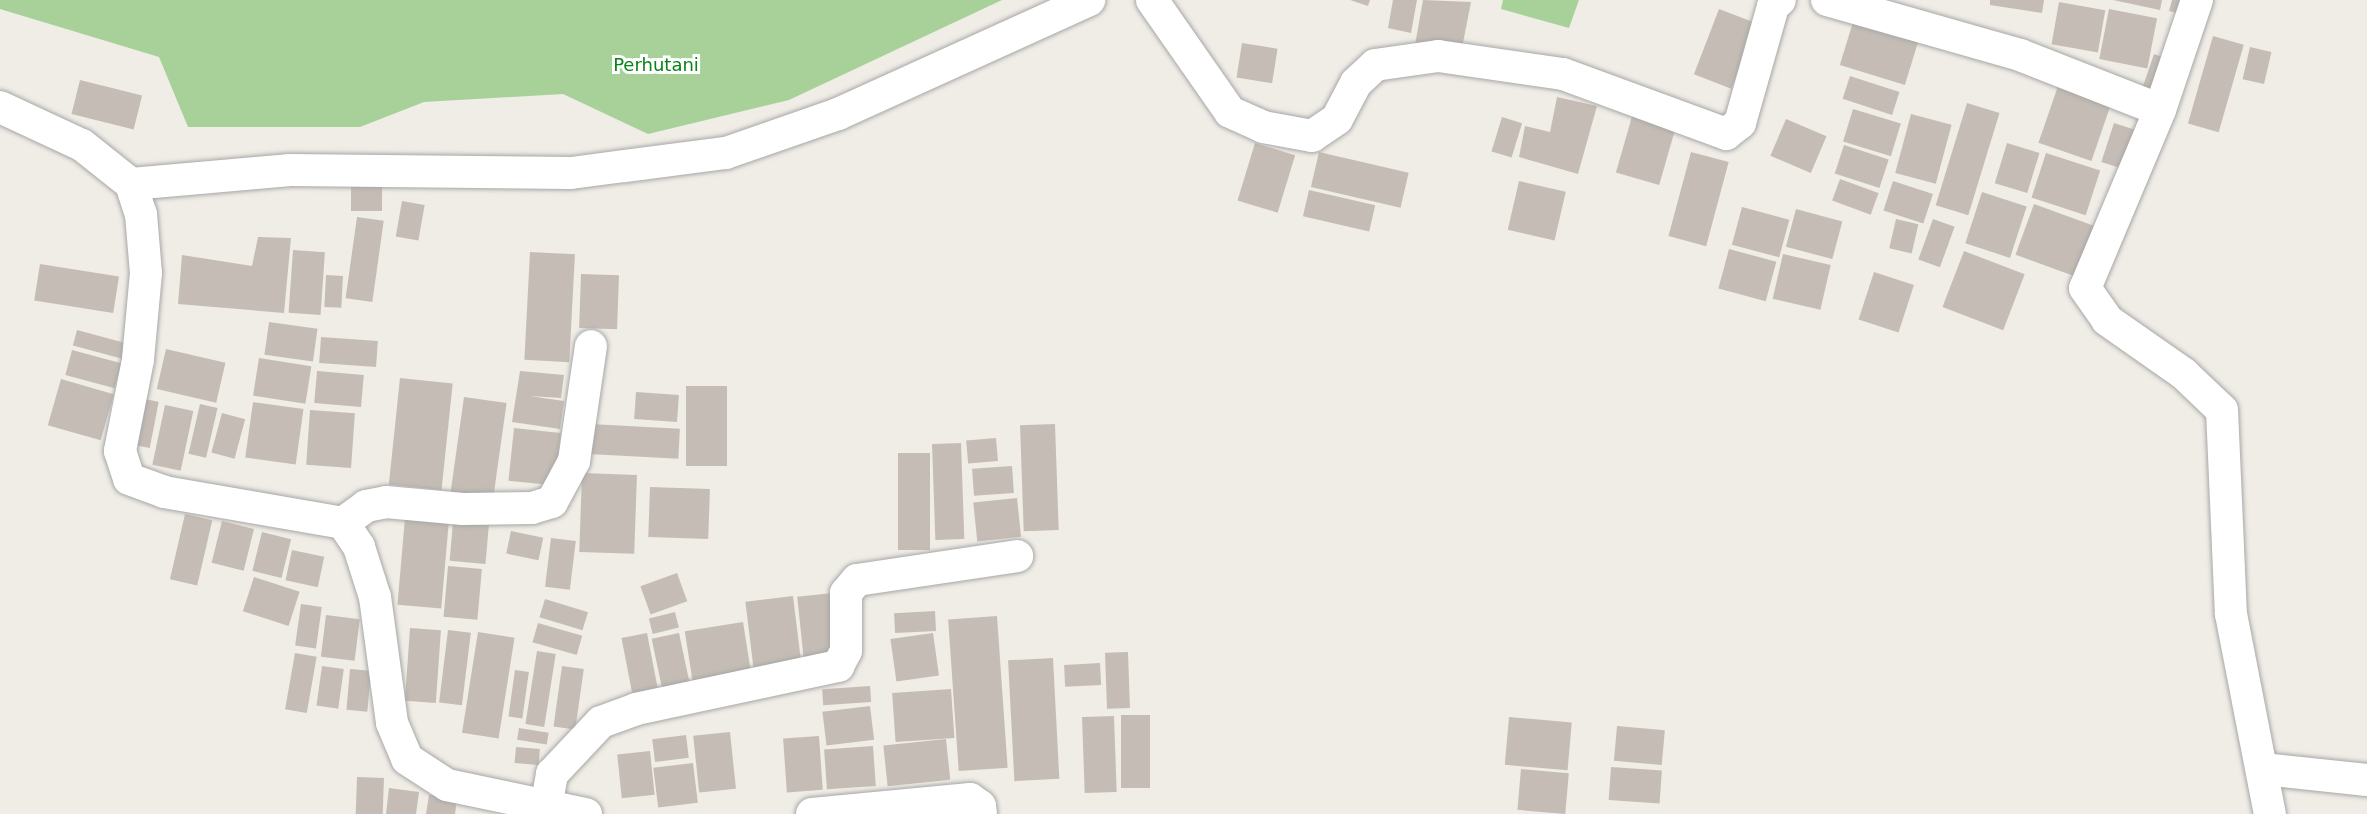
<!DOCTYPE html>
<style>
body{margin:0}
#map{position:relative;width:2367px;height:814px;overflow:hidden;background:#f0ede6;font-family:"DejaVu Sans",sans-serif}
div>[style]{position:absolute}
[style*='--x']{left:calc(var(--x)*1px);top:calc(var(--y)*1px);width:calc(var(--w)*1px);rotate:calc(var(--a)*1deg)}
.forest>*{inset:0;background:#a8d19a}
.building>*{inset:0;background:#c5bdb5;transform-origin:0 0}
.roads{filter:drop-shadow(0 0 2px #a7a7a7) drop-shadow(0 0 2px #a7a7a7)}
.street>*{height:32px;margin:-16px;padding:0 16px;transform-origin:16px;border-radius:16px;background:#fff}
span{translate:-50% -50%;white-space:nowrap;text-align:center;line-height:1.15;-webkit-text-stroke:6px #fff;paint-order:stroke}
.park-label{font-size:18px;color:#098217}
</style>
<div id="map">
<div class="forest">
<i style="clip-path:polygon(0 0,1002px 0,789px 100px,648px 134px,563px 94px,424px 102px,360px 127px,188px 127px,159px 57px,0 9px)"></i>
<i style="clip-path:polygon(1503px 0,1579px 0,1569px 28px,1501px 9px)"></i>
</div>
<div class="building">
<i style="clip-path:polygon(1350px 0,1370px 0,1368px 6px)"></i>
<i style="clip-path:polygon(1393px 0,1417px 0,1411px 33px,1388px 28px)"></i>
<i style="clip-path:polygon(1423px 0,1471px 2px,1461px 53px,1415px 45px)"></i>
<i style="clip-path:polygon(1990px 0,2044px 0,2042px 13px,1990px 5px)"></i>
<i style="clip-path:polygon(2113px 0,2162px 0,2160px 10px)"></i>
<i style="clip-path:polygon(2172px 0,2188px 0,2185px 15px,2169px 11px)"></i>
<i style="left:2059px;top:2px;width:47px;height:43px;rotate:10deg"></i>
<i style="left:1719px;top:9px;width:40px;height:70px;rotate:21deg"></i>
<i style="left:2109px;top:9px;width:49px;height:51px;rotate:11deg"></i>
<i style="left:1853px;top:22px;width:68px;height:45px;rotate:17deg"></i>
<i style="left:2213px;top:36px;width:32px;height:91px;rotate:16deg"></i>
<i style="left:1242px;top:43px;width:36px;height:35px;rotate:9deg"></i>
<i style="left:2250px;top:47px;width:22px;height:33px;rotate:13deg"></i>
<i style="left:2154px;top:54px;width:18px;height:43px;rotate:19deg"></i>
<i style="left:1850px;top:76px;width:52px;height:24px;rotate:18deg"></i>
<i style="left:80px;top:80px;width:64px;height:35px;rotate:14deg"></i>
<i style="left:2058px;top:86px;width:56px;height:60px;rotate:19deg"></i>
<i style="clip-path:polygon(1557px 97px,1597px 106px,1578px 174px,1519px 157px,1525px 126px,1550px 132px)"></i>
<i style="left:1967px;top:103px;width:34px;height:107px;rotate:17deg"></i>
<i style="left:1853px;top:109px;width:50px;height:34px;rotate:17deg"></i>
<i style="left:1633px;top:113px;width:45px;height:62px;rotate:16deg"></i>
<i style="left:1911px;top:114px;width:42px;height:61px;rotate:15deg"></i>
<i style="left:1502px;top:117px;width:21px;height:36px;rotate:17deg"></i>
<i style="left:1786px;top:119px;width:44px;height:40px;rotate:23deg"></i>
<i style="left:2114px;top:123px;width:22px;height:41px;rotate:18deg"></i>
<i style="left:1255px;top:143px;width:42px;height:60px;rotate:17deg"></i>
<i style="left:2007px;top:143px;width:34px;height:42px;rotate:17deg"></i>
<i style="left:1844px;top:145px;width:47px;height:30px;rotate:18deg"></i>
<i style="left:1319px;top:152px;width:92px;height:36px;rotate:13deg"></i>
<i style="left:1691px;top:152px;width:39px;height:87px;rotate:15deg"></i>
<i style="left:2046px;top:153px;width:57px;height:47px;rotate:18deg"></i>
<i style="left:351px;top:179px;width:31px;height:32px"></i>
<i style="left:1840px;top:179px;width:41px;height:23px;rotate:20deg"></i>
<i style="left:1519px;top:181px;width:48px;height:50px;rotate:13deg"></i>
<i style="left:1893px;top:181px;width:42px;height:31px;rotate:18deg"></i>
<i style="left:1309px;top:190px;width:68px;height:27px;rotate:13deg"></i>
<i style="left:1982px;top:192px;width:47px;height:54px;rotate:18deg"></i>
<i style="left:402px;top:201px;width:23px;height:36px;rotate:10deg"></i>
<i style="left:2034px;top:204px;width:65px;height:54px;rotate:20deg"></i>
<i style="left:1742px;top:207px;width:49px;height:39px;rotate:15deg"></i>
<i style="left:1796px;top:209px;width:48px;height:39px;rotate:15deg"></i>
<i style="left:357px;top:217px;width:27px;height:82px;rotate:8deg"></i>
<i style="left:1896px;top:219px;width:23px;height:30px;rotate:13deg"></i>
<i style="left:1933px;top:219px;width:23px;height:43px;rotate:20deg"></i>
<i style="clip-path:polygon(258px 237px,291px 238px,284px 313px,178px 304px,182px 255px,252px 266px)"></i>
<i style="left:1729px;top:249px;width:49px;height:41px;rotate:15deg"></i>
<i style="left:293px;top:250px;width:32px;height:63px;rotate:4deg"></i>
<i style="left:1964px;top:251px;width:65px;height:60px;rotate:21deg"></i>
<i style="left:530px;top:252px;width:45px;height:108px;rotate:3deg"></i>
<i style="left:1783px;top:254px;width:49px;height:46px;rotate:13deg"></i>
<i style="left:40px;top:264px;width:80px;height:37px;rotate:9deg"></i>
<i style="left:1874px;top:272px;width:42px;height:50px;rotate:18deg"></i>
<i style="left:581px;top:274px;width:38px;height:54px;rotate:2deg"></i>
<i style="left:326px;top:275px;width:17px;height:32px;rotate:3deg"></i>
<i style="left:269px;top:322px;width:49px;height:33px;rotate:8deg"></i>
<i style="left:77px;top:330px;width:51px;height:16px;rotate:15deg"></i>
<i style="left:321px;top:337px;width:57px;height:26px;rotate:4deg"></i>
<i style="left:166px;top:349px;width:61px;height:41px;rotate:13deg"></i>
<i style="left:72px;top:350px;width:51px;height:26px;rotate:15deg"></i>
<i style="left:259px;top:358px;width:53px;height:38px;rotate:9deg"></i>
<i style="left:317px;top:371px;width:47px;height:32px;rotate:5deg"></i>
<i style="clip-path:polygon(520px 371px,564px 375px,561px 398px,529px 396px,564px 401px,560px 429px,512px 422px)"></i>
<i style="left:400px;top:378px;width:53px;height:107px;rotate:6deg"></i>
<i style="left:61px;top:379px;width:55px;height:48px;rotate:16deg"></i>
<i style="left:686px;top:386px;width:41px;height:80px"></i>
<i style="left:636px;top:392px;width:43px;height:27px;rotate:4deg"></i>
<i style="left:464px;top:397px;width:43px;height:96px;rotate:8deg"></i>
<i style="left:144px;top:399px;width:15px;height:47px;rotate:11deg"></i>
<i style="left:253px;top:402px;width:51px;height:56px;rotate:8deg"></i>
<i style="left:200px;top:404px;width:18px;height:51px;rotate:13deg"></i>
<i style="left:165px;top:405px;width:29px;height:61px;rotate:12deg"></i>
<i style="left:310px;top:410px;width:45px;height:55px;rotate:4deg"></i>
<i style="left:222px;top:413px;width:24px;height:41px;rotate:15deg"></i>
<i style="left:590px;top:424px;width:90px;height:30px;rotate:3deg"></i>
<i style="left:1055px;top:424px;width:106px;height:35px;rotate:88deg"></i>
<i style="left:514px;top:428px;width:47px;height:53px;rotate:6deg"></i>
<i style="left:996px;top:438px;width:23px;height:30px;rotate:85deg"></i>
<i style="left:961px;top:443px;width:96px;height:29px;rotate:88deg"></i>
<i style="left:898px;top:453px;width:32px;height:97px"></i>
<i style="left:1012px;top:466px;width:27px;height:40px;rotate:86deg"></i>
<i style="left:582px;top:473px;width:55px;height:79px;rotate:2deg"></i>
<i style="left:650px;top:487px;width:60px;height:50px;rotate:2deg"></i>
<i style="left:1017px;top:498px;width:39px;height:44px;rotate:84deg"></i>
<i style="left:185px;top:514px;width:28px;height:67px;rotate:13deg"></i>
<i style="left:405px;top:518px;width:44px;height:87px;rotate:5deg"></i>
<i style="left:222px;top:521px;width:33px;height:43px;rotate:14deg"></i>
<i style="left:453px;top:522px;width:36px;height:39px;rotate:5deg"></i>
<i style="left:511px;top:531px;width:33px;height:23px;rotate:12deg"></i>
<i style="left:262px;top:532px;width:30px;height:40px;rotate:14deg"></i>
<i style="left:551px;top:538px;width:25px;height:49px;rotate:7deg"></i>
<i style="left:292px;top:550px;width:33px;height:31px;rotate:12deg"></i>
<i style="left:448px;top:566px;width:34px;height:51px;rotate:5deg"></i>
<i style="left:677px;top:573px;width:30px;height:39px;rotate:70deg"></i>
<i style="left:254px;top:577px;width:48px;height:36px;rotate:18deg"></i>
<i style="left:833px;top:593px;width:64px;height:36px;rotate:84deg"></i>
<i style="left:793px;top:596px;width:75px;height:48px;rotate:83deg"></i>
<i style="left:545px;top:599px;width:45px;height:19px;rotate:17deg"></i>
<i style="left:301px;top:604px;width:21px;height:42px;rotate:8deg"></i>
<i style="left:935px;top:611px;width:20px;height:41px;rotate:87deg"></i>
<i style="left:675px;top:612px;width:16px;height:27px;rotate:76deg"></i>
<i style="left:326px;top:615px;width:34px;height:42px;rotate:7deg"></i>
<i style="left:997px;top:616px;width:152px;height:49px;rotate:86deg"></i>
<i style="left:743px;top:622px;width:56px;height:59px;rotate:81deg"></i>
<i style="left:538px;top:623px;width:46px;height:20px;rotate:16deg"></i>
<i style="left:410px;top:628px;width:31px;height:73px;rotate:4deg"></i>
<i style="left:448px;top:630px;width:23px;height:73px;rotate:7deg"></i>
<i style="left:478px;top:632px;width:37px;height:102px;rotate:9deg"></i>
<i style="left:647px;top:633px;width:56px;height:26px;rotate:79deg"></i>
<i style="left:679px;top:633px;width:54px;height:28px;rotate:78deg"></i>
<i style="left:933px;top:633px;width:43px;height:43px;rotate:82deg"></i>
<i style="left:537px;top:651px;width:19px;height:74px;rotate:9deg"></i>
<i style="left:1128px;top:652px;width:56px;height:23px;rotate:88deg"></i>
<i style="left:295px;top:653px;width:22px;height:57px;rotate:10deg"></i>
<i style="left:1053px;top:658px;width:121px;height:45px;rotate:87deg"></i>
<i style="left:1100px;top:663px;width:22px;height:36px;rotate:87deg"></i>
<i style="left:322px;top:666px;width:22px;height:40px;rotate:8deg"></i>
<i style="left:562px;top:666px;width:22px;height:61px;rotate:8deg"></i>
<i style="left:350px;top:669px;width:21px;height:41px;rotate:5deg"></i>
<i style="left:515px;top:670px;width:14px;height:47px;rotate:8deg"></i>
<i style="left:870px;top:686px;width:16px;height:48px;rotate:86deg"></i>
<i style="left:951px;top:689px;width:49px;height:59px;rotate:86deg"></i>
<i style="left:870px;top:706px;width:34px;height:48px;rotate:83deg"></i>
<i style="left:1121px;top:715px;width:29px;height:73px"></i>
<i style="left:1114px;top:716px;width:76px;height:32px;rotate:88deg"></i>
<i style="left:1509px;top:717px;width:63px;height:48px;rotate:5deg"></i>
<i style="left:1617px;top:726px;width:48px;height:35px;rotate:5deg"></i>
<i style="left:519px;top:728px;width:30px;height:12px;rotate:9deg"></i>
<i style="left:730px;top:732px;width:57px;height:37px;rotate:84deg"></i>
<i style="left:686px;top:735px;width:23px;height:34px;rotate:83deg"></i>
<i style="left:819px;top:736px;width:54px;height:36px;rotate:86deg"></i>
<i style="left:946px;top:739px;width:41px;height:63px;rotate:84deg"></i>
<i style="left:873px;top:746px;width:40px;height:49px;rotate:86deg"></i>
<i style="left:516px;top:747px;width:24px;height:16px;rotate:5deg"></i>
<i style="left:650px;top:751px;width:44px;height:33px;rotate:84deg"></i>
<i style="left:693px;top:763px;width:40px;height:40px;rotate:83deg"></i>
<i style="left:1611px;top:767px;width:51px;height:33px;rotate:4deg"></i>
<i style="left:1521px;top:769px;width:48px;height:41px;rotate:5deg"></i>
<i style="left:357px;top:777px;width:27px;height:37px;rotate:2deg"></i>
<i style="clip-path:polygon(389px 788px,419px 792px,416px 814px,386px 814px)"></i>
<i style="clip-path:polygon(429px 795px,457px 799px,455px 814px,426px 814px)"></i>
</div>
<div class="roads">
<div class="street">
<i style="--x:1152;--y:0;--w:136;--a:55.1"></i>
<i style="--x:1230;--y:112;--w:36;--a:24"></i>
<i style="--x:1263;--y:127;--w:50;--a:10.4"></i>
<i style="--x:1312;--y:136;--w:30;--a:-34"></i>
<i style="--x:1337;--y:119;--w:41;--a:-62.2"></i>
<i style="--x:1356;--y:83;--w:26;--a:-43"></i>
<i style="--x:1375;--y:65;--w:64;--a:-8.1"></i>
<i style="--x:1438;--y:56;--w:126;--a:8.2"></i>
<i style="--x:1563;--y:74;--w:174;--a:20.2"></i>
<i style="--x:1726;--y:134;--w:18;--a:-38"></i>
<i style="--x:1740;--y:123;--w:122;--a:-74.2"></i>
<i style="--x:1773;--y:6;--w:9;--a:-41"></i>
<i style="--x:1827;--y:0;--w:201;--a:15.9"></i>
<i style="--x:2020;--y:55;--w:150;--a:21.4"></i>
<i style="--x:2197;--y:0;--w:116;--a:108.6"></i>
<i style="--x:2160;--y:110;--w:193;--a:112.8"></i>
<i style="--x:2085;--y:288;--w:39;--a:55"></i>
<i style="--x:2107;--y:320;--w:94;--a:35"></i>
<i style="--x:2184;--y:374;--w:52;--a:43.5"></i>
<i style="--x:2222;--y:410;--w:204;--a:87.5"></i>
<i style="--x:2231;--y:614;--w:204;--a:79"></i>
<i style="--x:0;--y:107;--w:90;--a:24.9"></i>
<i style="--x:82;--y:145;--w:63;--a:38.5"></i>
<i style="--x:131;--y:184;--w:32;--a:72"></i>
<i style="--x:141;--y:214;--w:59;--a:85.2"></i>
<i style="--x:146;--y:273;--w:87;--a:95.3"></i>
<i style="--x:138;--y:360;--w:93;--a:101.2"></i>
<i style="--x:120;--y:451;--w:29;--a:72"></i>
<i style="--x:129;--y:479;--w:37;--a:20"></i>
<i style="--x:164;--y:492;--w:182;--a:9.8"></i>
<i style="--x:343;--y:523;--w:29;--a:56"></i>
<i style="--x:359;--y:547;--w:52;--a:72.3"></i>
<i style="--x:375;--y:597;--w:127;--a:82.3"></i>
<i style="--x:392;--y:723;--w:39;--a:67"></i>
<i style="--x:407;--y:759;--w:48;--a:33"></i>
<i style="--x:447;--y:785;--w:142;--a:11.8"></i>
<i style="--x:131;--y:184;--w:160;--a:-5"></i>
<i style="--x:290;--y:170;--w:281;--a:0.6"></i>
<i style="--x:571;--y:173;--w:156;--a:-7.4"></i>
<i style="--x:726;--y:153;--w:119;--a:-19.2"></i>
<i style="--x:838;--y:114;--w:276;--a:-24.4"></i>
<i style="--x:343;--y:523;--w:29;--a:-36"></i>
<i style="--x:366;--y:506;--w:20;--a:-11"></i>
<i style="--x:386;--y:502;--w:77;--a:5.2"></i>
<i style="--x:463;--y:509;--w:69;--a:-0.8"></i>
<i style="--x:532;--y:508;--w:21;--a:-17"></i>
<i style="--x:552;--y:502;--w:47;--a:-61.8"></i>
<i style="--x:574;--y:461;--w:116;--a:-81.6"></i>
<i style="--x:2264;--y:769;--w:104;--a:6.1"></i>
<i style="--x:546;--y:808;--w:35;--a:-80"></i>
<i style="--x:552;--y:774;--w:71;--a:-46.7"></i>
<i style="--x:601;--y:722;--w:37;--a:-20"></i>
<i style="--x:636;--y:709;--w:207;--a:-12"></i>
<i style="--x:838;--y:666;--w:17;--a:-62"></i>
<i style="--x:846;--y:651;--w:58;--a:-90"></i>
<i style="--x:846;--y:593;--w:17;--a:-50"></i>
<i style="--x:857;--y:580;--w:162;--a:-8.5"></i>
<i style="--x:812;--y:814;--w:159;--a:-5.4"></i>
<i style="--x:970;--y:799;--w:12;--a:35"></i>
<i style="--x:980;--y:806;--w:8;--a:83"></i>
</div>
</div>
<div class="park-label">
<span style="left:656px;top:65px">Perhutani</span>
</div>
</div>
